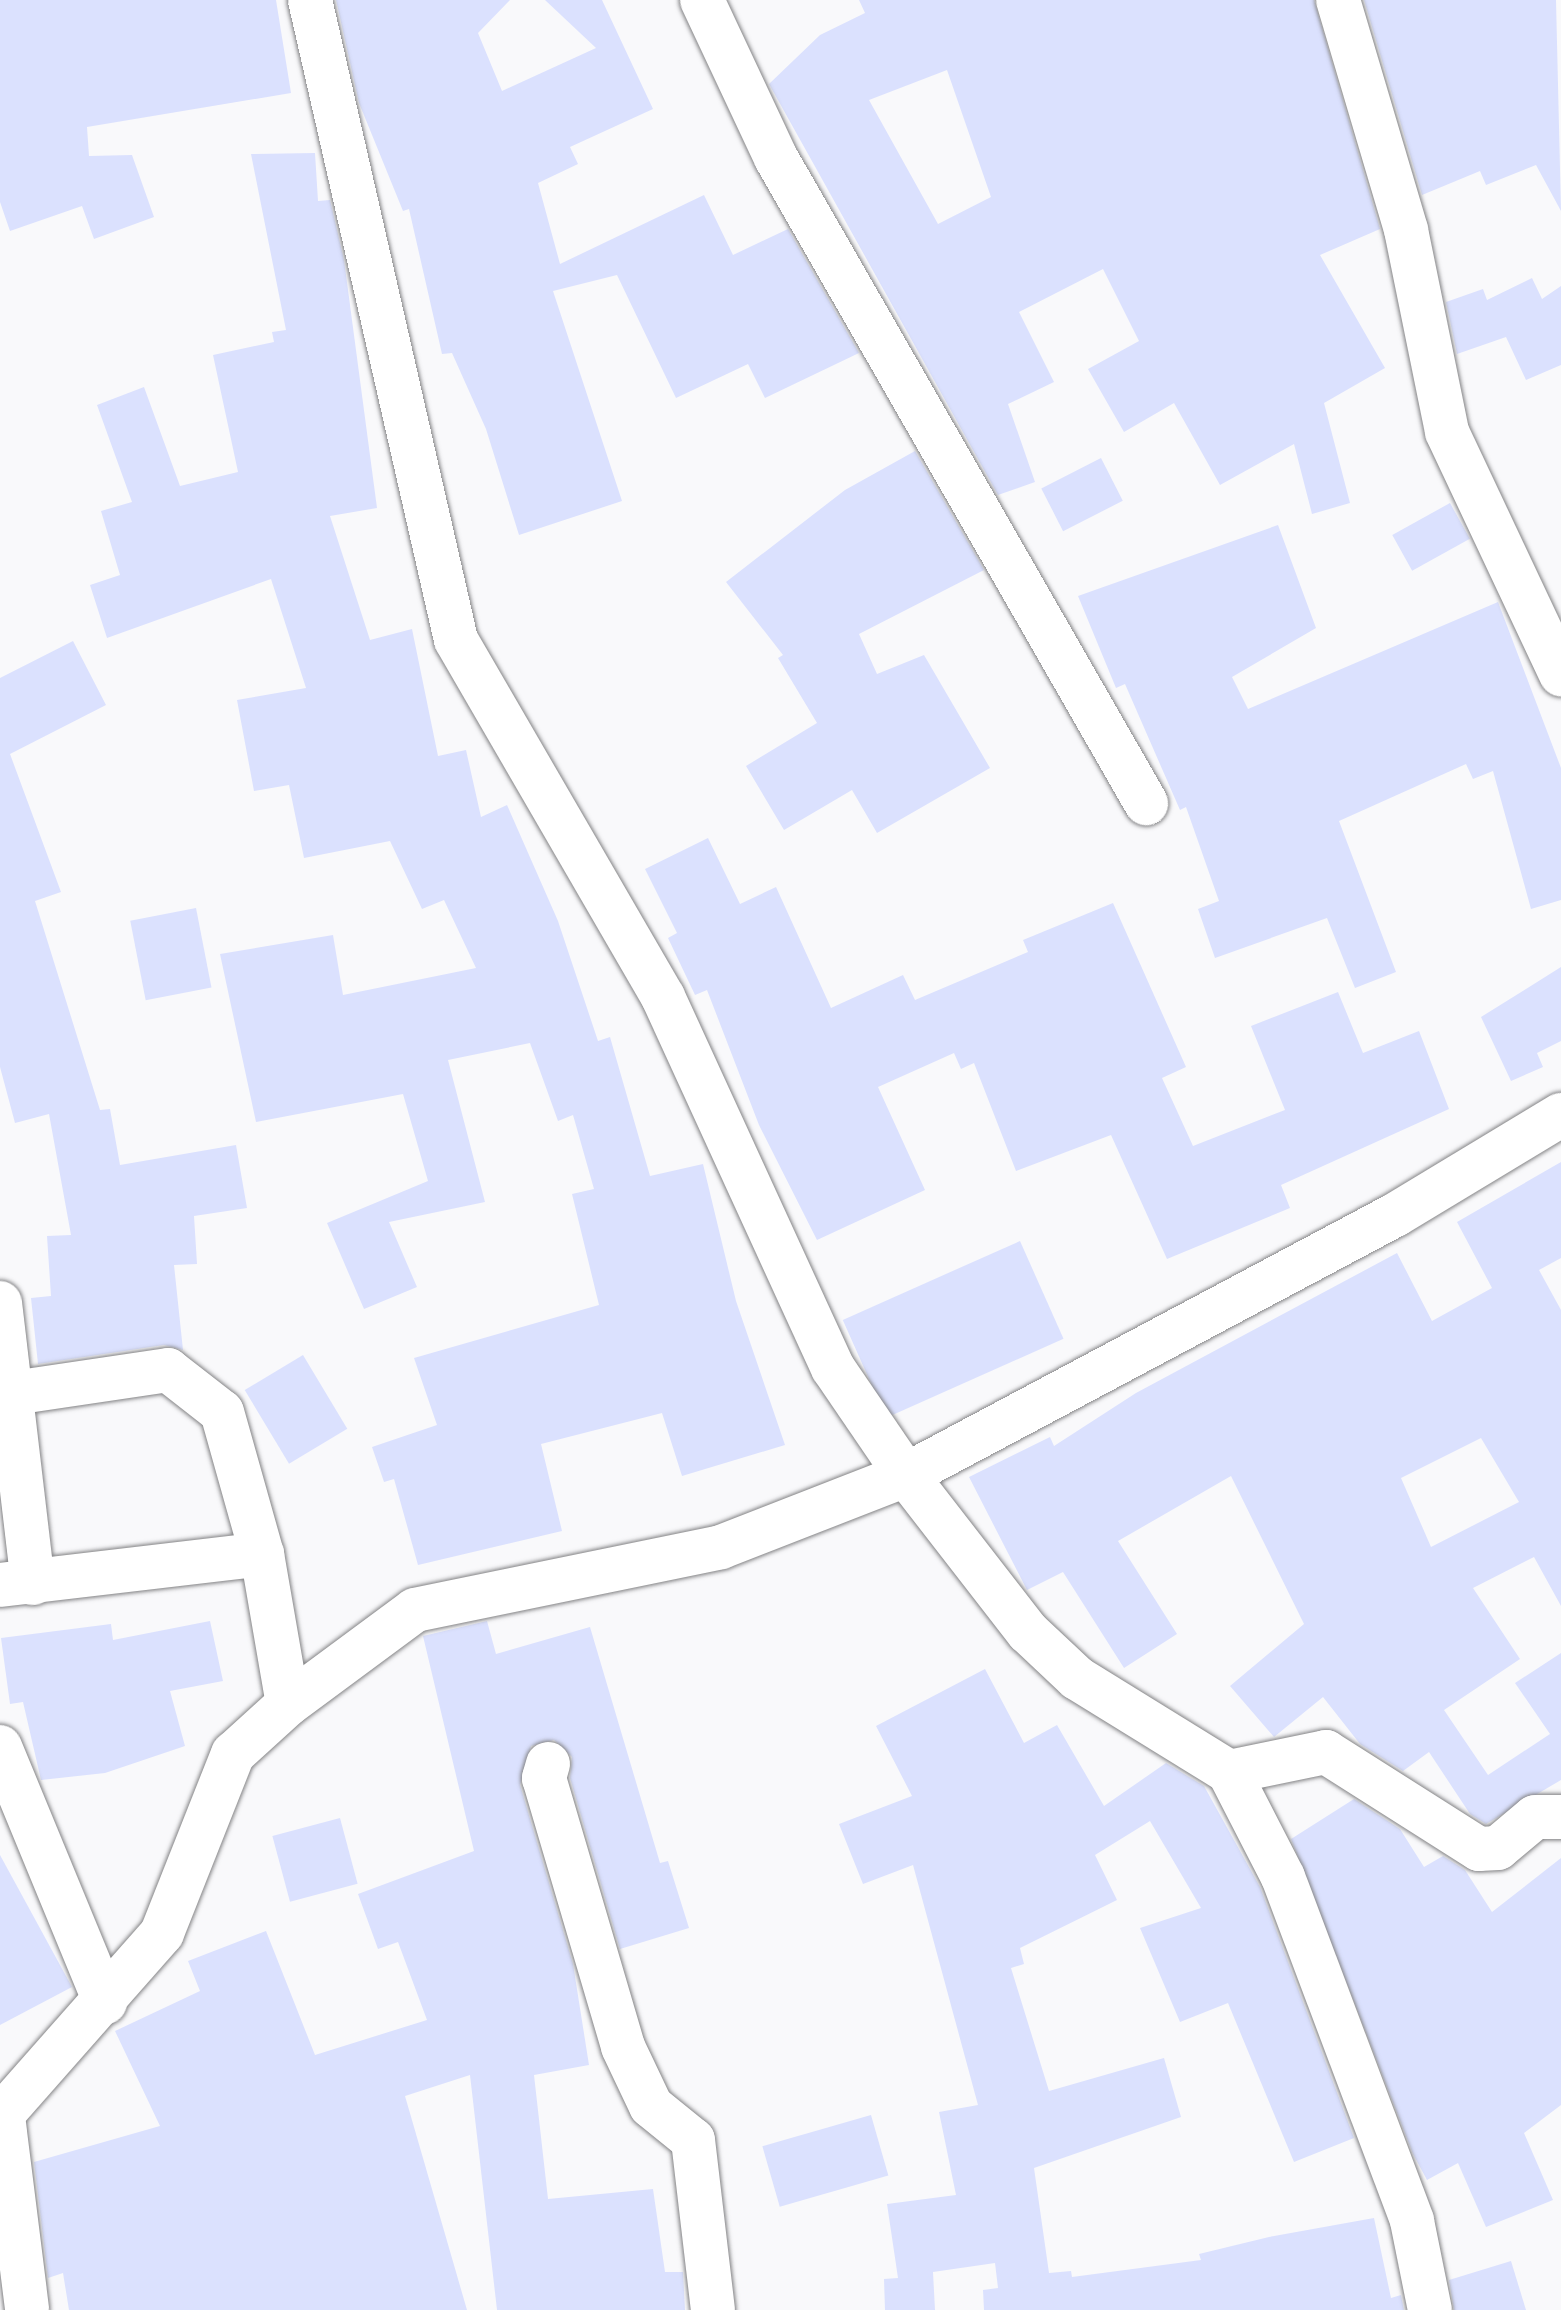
<!DOCTYPE html>
<style>
body{margin:0}
#map{position:relative;width:1561px;height:2310px;overflow:hidden;background:#f9f9fb;font-family:"Source Serif 4",serif}
div>[style]{position:absolute}
[style*='--x']{left:calc(var(--x)*1px);top:calc(var(--y)*1px);width:calc(var(--w)*1px);rotate:calc(var(--a)*1deg)}
.building>*{inset:0;background:#dbe1fe;transform-origin:0 0}
.roads{filter:drop-shadow(0 0 2px #838385) drop-shadow(0 0 2px #838385)}
.street>*{height:44px;margin:-22px;padding:0 22px;transform-origin:22px;border-radius:22px;background:#fff}
span{translate:-50% -50%;white-space:nowrap;text-align:center;line-height:1.15;-webkit-text-stroke:6px #fff;paint-order:stroke}
</style>
<div id="map">
<div class="building">
<i style="clip-path:polygon(0 0,276px 0,291px 93px,87px 127px,89px 156px,132px 155px,154px 217px,94px 239px,82px 206px,10px 231px,0 202px)"></i>
<i style="clip-path:polygon(336px 0,510px 0,478px 33px,502px 91px,596px 48px,545px 0,602px 0,653px 109px,570px 147px,578px 164px,538px 183px,560px 264px,704px 195px,733px 255px,788px 229px,859px 353px,765px 398px,748px 364px,676px 398px,617px 275px,553px 291px,622px 501px,519px 535px,486px 429px,452px 353px,442px 354px,409px 209px,403px 211px,359px 103px)"></i>
<i style="clip-path:polygon(evenodd,859px 0,1314px 0,1380px 229px,1320px 255px,1385px 368px,1324px 403px,1350px 503px,1312px 514px,1294px 444px,1220px 485px,1174px 403px,1124px 432px,1088px 369px,1139px 341px,1103px 269px,1019px 312px,1054px 382px,1008px 404px,1035px 482px,998px 495px,769px 84px,820px 35px,865px 13px,859px 0,947px 70px,991px 197px,938px 224px,869px 100px,947px 70px)"></i>
<i style="clip-path:polygon(1364px 0,1556px 0,1561px 211px,1536px 165px,1486px 185px,1480px 171px,1422px 195px)"></i>
<i style="clip-path:polygon(315px 153px,318px 201px,330px 200px,344px 260px,377px 508px,330px 516px,370px 640px,412px 629px,438px 756px,466px 750px,481px 817px,507px 805px,558px 921px,598px 1041px,610px 1037px,650px 1176px,703px 1164px,736px 1301px,785px 1445px,682px 1476px,662px 1413px,541px 1444px,562px 1531px,418px 1565px,394px 1479px,384px 1482px,372px 1447px,437px 1425px,414px 1358px,599px 1305px,572px 1194px,594px 1189px,573px 1115px,558px 1121px,530px 1043px,448px 1060px,485px 1202px,389px 1222px,417px 1287px,364px 1309px,327px 1223px,428px 1181px,403px 1094px,256px 1122px,220px 954px,333px 935px,343px 995px,476px 968px,444px 900px,422px 909px,390px 841px,304px 858px,289px 785px,254px 791px,237px 700px,306px 688px,271px 579px,107px 638px,90px 585px,120px 575px,101px 511px,132px 502px,97px 405px,144px 387px,180px 486px,238px 472px,213px 355px,274px 342px,272px 332px,286px 330px,251px 154px)"></i>
<i style="clip-path:polygon(1532px 278px,1542px 299px,1561px 286px,1561px 365px,1526px 380px,1506px 337px,1457px 354px,1446px 302px,1483px 289px,1487px 300px)"></i>
<i style="clip-path:polygon(915px 451px,984px 570px,859px 634px,877px 674px,924px 655px,990px 768px,877px 833px,852px 790px,784px 830px,746px 766px,817px 723px,778px 658px,783px 655px,726px 582px,845px 490px)"></i>
<i style="left:1101px;top:458px;width:48px;height:67px;rotate:63deg"></i>
<i style="left:1450px;top:503px;width:41px;height:66px;rotate:61deg"></i>
<i style="clip-path:polygon(1278px 525px,1316px 628px,1232px 677px,1248px 709px,1498px 602px,1561px 768px,1561px 900px,1531px 909px,1493px 771px,1473px 779px,1466px 764px,1339px 821px,1396px 972px,1355px 988px,1327px 918px,1215px 958px,1198px 909px,1219px 901px,1186px 807px,1180px 810px,1125px 684px,1116px 688px,1078px 596px)"></i>
<i style="clip-path:polygon(73px 641px,106px 705px,10px 754px,61px 892px,35px 901px,100px 1110px,110px 1109px,120px 1165px,236px 1145px,247px 1208px,194px 1216px,197px 1264px,174px 1265px,183px 1350px,164px 1345px,38px 1364px,31px 1298px,51px 1296px,47px 1236px,71px 1235px,49px 1114px,15px 1123px,0 1067px,0 678px)"></i>
<i style="clip-path:polygon(708px 838px,740px 904px,776px 887px,831px 1008px,903px 975px,915px 1000px,1028px 952px,1023px 940px,1113px 903px,1186px 1067px,1162px 1078px,1193px 1146px,1285px 1110px,1251px 1026px,1338px 992px,1363px 1053px,1419px 1031px,1449px 1109px,1281px 1185px,1290px 1208px,1167px 1259px,1111px 1135px,1016px 1171px,974px 1063px,961px 1069px,954px 1053px,878px 1087px,925px 1190px,817px 1240px,759px 1125px,707px 990px,695px 995px,668px 938px,677px 933px,645px 869px)"></i>
<i style="left:196px;top:908px;width:81px;height:67px;rotate:79deg"></i>
<i style="clip-path:polygon(1561px 967px,1561px 1041px,1537px 1053px,1543px 1067px,1511px 1081px,1481px 1017px)"></i>
<i style="clip-path:polygon(evenodd,1561px 1162px,1561px 1258px,1539px 1270px,1561px 1310px,1561px 1606px,1534px 1557px,1473px 1588px,1520px 1659px,1444px 1710px,1488px 1775px,1550px 1734px,1515px 1683px,1561px 1653px,1561px 1780px,1486px 1824px,1470px 1814px,1429px 1752px,1403px 1771px,1360px 1744px,1323px 1697px,1274px 1737px,1230px 1686px,1304px 1624px,1231px 1476px,1118px 1541px,1177px 1634px,1124px 1668px,1063px 1572px,1027px 1590px,969px 1477px,1050px 1437px,1054px 1446px,1136px 1393px,1397px 1253px,1432px 1321px,1492px 1288px,1457px 1222px,1561px 1162px,1481px 1438px,1519px 1502px,1431px 1547px,1401px 1478px,1481px 1438px)"></i>
<i style="left:1020px;top:1241px;width:107px;height:194px;rotate:66deg"></i>
<i style="left:303px;top:1355px;width:86px;height:68px;rotate:59deg"></i>
<i style="clip-path:polygon(210px 1621px,223px 1681px,170px 1691px,185px 1746px,105px 1773px,41px 1780px,23px 1702px,10px 1704px,1px 1638px,111px 1624px,113px 1640px)"></i>
<i style="clip-path:polygon(487px 1621px,496px 1654px,590px 1627px,660px 1863px,668px 1861px,689px 1928px,620px 1949px,570px 1778px,572px 1757px,554px 1740px,531px 1746px,520px 1785px,573px 1964px,589px 2065px,534px 2075px,548px 2199px,653px 2189px,665px 2272px,683px 2272px,685px 2310px,497px 2310px,470px 2075px,405px 2096px,467px 2310px,69px 2310px,63px 2273px,48px 2278px,34px 2162px,160px 2126px,115px 2031px,200px 1991px,188px 1961px,266px 1931px,315px 2055px,427px 2020px,398px 1942px,378px 1949px,358px 1894px,474px 1851px,423px 1636px)"></i>
<i style="clip-path:polygon(985px 1669px,1024px 1743px,1057px 1725px,1104px 1806px,1166px 1763px,1204px 1786px,1260px 1887px,1354px 2138px,1294px 2162px,1228px 2003px,1180px 2022px,1140px 1928px,1201px 1908px,1150px 1821px,1095px 1855px,1117px 1900px,1020px 1948px,1024px 1964px,1011px 1968px,1049px 2091px,1164px 2058px,1181px 2117px,1034px 2168px,1049px 2273px,1071px 2271px,1072px 2277px,1201px 2260px,1199px 2254px,1269px 2237px,1374px 2218px,1391px 2298px,1401px 2295px,1404px 2310px,984px 2310px,983px 2290px,998px 2288px,995px 2263px,933px 2272px,935px 2310px,885px 2310px,884px 2279px,898px 2278px,887px 2204px,956px 2195px,939px 2112px,978px 2105px,913px 1865px,863px 1884px,839px 1824px,912px 1796px,876px 1726px)"></i>
<i style="clip-path:polygon(1354px 1799px,1400px 1829px,1424px 1867px,1443px 1856px,1465px 1870px,1492px 1912px,1561px 1858px,1561px 2105px,1524px 2133px,1553px 2200px,1486px 2227px,1458px 2163px,1427px 2180px,1413px 2154px,1291px 1839px)"></i>
<i style="left:340px;top:1818px;width:68px;height:70px;rotate:75deg"></i>
<i style="clip-path:polygon(0 1855px,72px 1987px,0 2025px)"></i>
<i style="left:871px;top:2115px;width:63px;height:113px;rotate:74deg"></i>
<i style="clip-path:polygon(1511px 2261px,1526px 2310px,1454px 2310px,1449px 2280px)"></i>
</div>
<div class="roads">
<div class="street">
<i style="--x:310;--y:0;--w:656;--a:77.15"></i>
<i style="--x:456;--y:640;--w:413;--a:59.9"></i>
<i style="--x:663;--y:997;--w:408;--a:65.4"></i>
<i style="--x:833;--y:1368;--w:130;--a:55.7"></i>
<i style="--x:906;--y:1475;--w:199;--a:52.2"></i>
<i style="--x:1028;--y:1632;--w:67;--a:43.2"></i>
<i style="--x:1077;--y:1678;--w:179;--a:31.7"></i>
<i style="--x:1229;--y:1772;--w:118;--a:62.8"></i>
<i style="--x:1283;--y:1877;--w:367;--a:69.4"></i>
<i style="--x:1412;--y:2221;--w:91;--a:78.6"></i>
<i style="--x:702;--y:0;--w:174;--a:64.9"></i>
<i style="--x:776;--y:158;--w:744;--a:60.16"></i>
<i style="--x:1338;--y:0;--w:240;--a:73.5"></i>
<i style="--x:1406;--y:230;--w:206;--a:78.5"></i>
<i style="--x:1447;--y:432;--w:268;--a:64.8"></i>
<i style="--x:0;--y:1303;--w:282;--a:83.3"></i>
<i style="--x:13;--y:1393;--w:157;--a:-8.4"></i>
<i style="--x:168;--y:1370;--w:68;--a:37.9"></i>
<i style="--x:222;--y:1412;--w:148;--a:74.3"></i>
<i style="--x:262;--y:1554;--w:152;--a:80.2"></i>
<i style="--x:0;--y:1585;--w:264;--a:-6.7"></i>
<i style="--x:0;--y:1747;--w:276;--a:67.6"></i>
<i style="--x:548;--y:1764;--w:15;--a:106"></i>
<i style="--x:544;--y:1778;--w:280;--a:73.6"></i>
<i style="--x:623;--y:2047;--w:65;--a:64.6"></i>
<i style="--x:651;--y:2106;--w:54;--a:39"></i>
<i style="--x:693;--y:2140;--w:171;--a:83.3"></i>
<i style="--x:1229;--y:1772;--w:99;--a:-11.7"></i>
<i style="--x:1326;--y:1752;--w:181;--a:32.4"></i>
<i style="--x:1479;--y:1849;--w:19;--a:-3"></i>
<i style="--x:1498;--y:1848;--w:48;--a:-40"></i>
<i style="--x:1535;--y:1817;--w:26;--a:0"></i>
<i style="--x:3;--y:2116;--w:195;--a:82.9"></i>
<i style="--x:0;--y:2117;--w:245;--a:-48.6"></i>
<i style="--x:162;--y:1933;--w:193;--a:-68.4"></i>
<i style="--x:233;--y:1754;--w:74;--a:-42.3"></i>
<i style="--x:288;--y:1704;--w:158;--a:-36.5"></i>
<i style="--x:415;--y:1610;--w:312;--a:-11.6"></i>
<i style="--x:721;--y:1547;--w:199;--a:-21.3"></i>
<i style="--x:906;--y:1475;--w:554;--a:-28"></i>
<i style="--x:1395;--y:1215;--w:194;--a:-31.1"></i>
</div>
</div>
</div>
